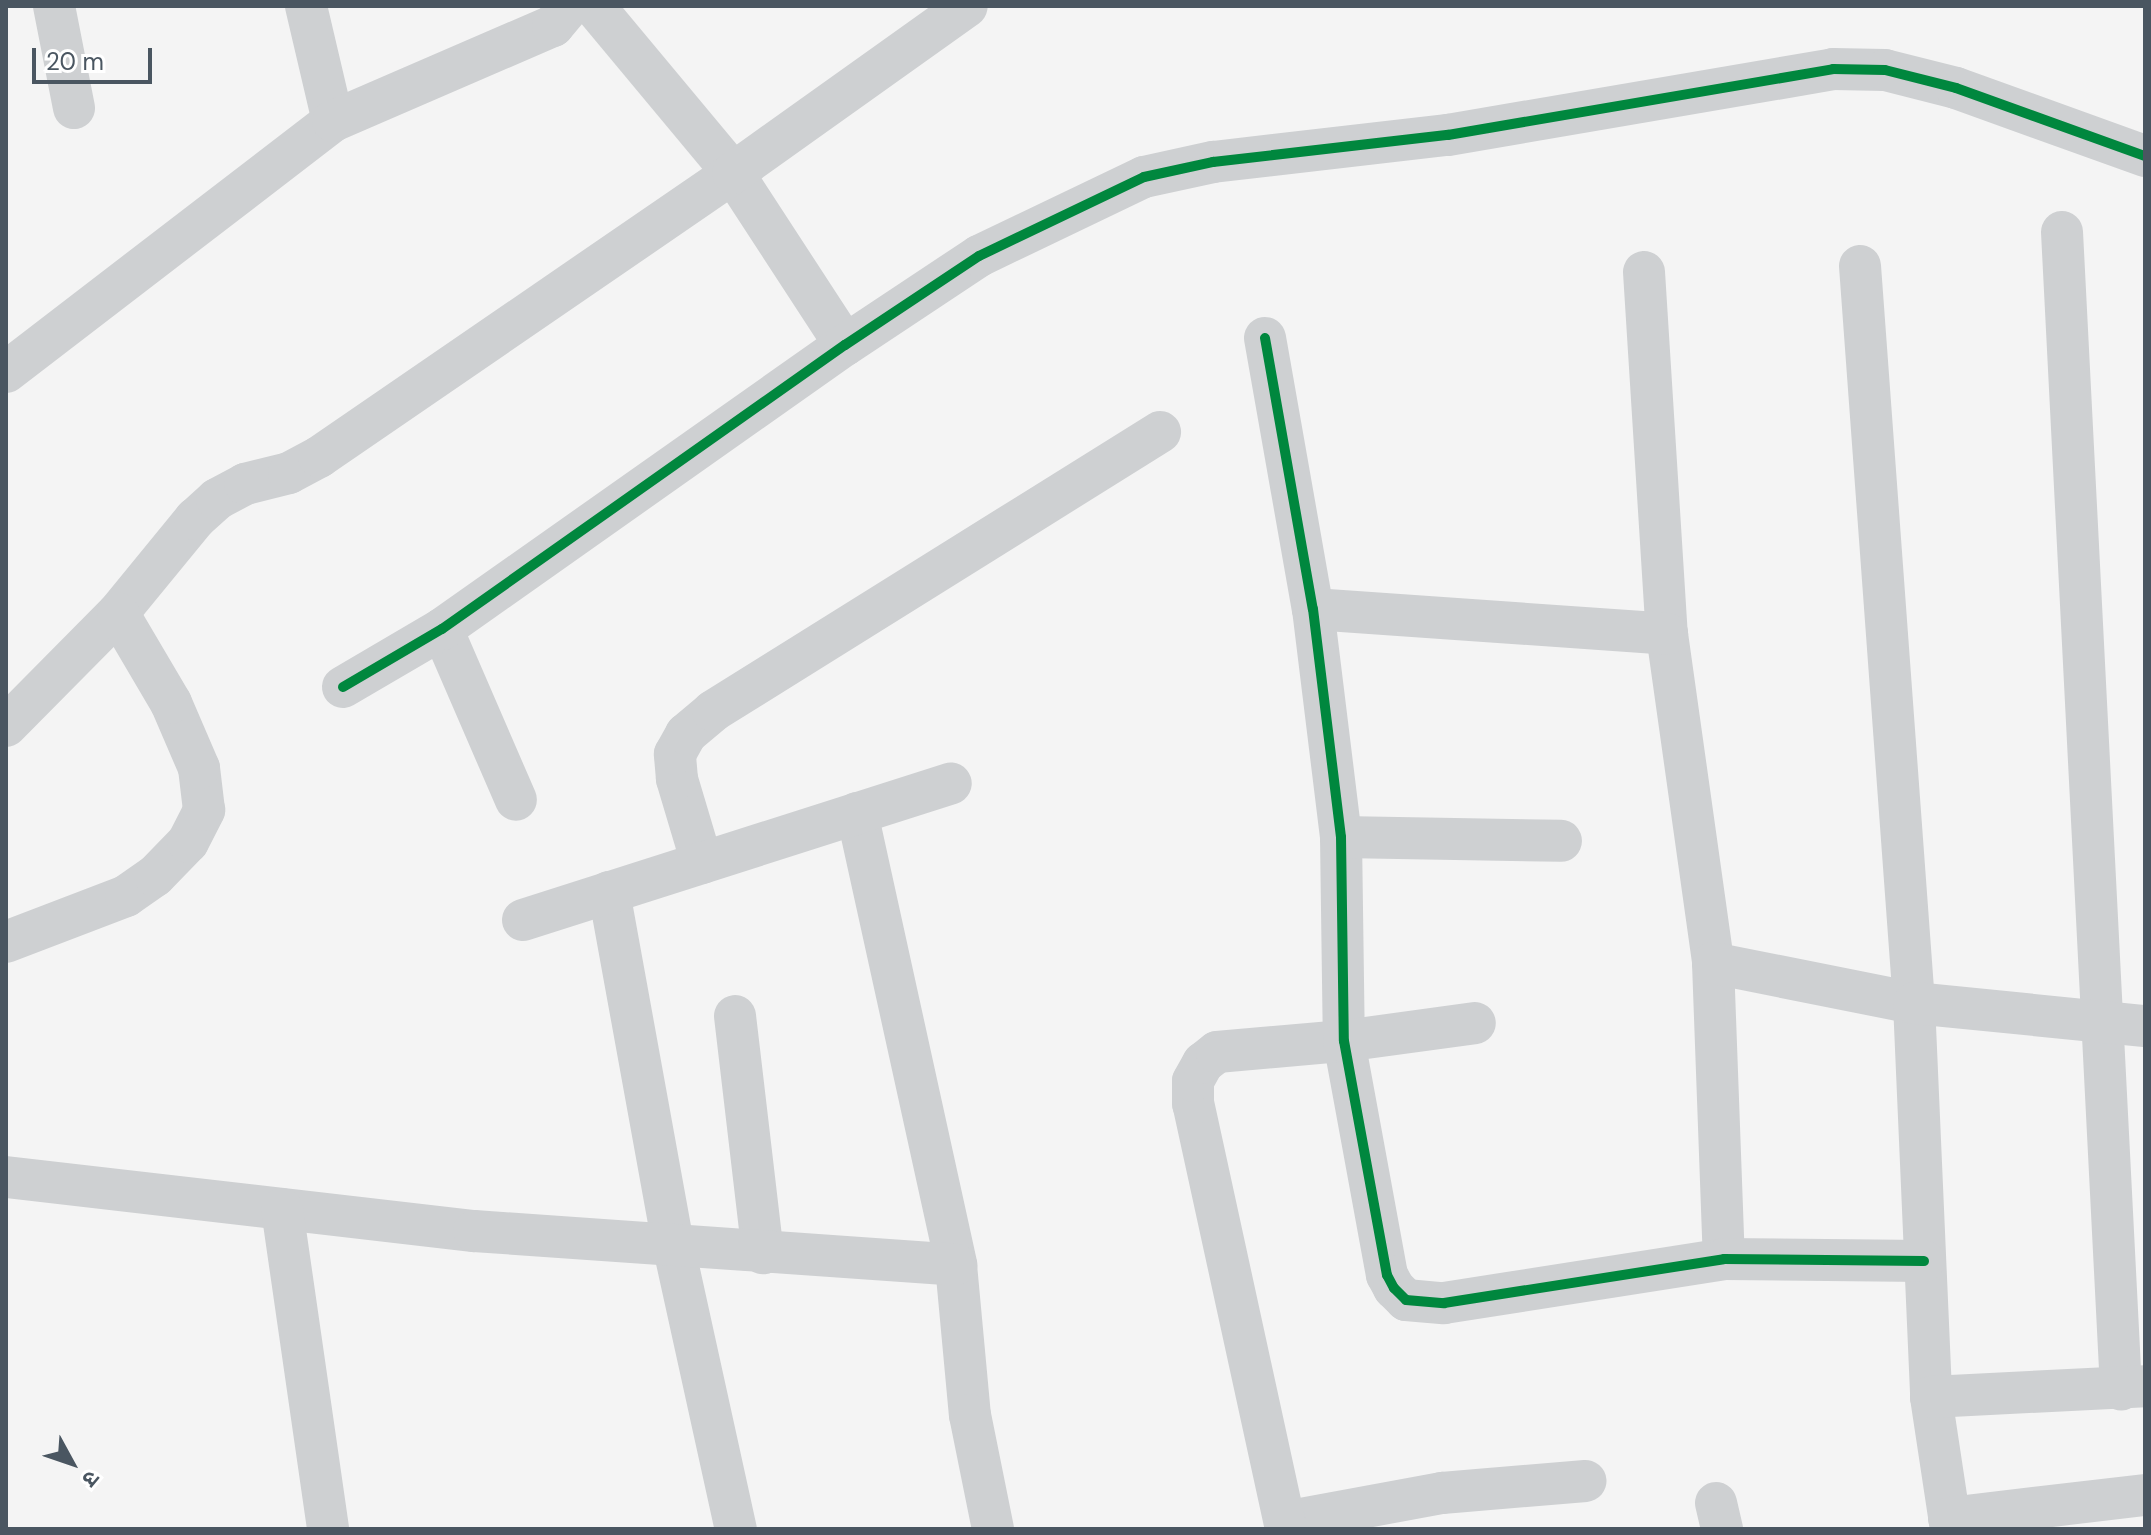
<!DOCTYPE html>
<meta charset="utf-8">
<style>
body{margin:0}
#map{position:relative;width:2151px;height:1535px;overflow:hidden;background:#f4f4f4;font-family:"DM Sans","Noto Sans Devanagari",sans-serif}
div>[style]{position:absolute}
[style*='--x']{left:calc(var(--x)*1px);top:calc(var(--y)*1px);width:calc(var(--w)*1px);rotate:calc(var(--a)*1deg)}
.minor>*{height:42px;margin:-21px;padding:0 21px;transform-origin:21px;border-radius:21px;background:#ced0d2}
.cycleway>*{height:10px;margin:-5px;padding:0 5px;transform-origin:5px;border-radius:5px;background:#00873e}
span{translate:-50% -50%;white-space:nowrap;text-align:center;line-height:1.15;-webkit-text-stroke:7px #fff;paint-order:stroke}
.frame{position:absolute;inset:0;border:8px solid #4a5661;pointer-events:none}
.north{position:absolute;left:32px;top:1423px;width:80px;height:80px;-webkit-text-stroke:6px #fff;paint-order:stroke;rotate:130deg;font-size:22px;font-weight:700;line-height:32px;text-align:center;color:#4a5661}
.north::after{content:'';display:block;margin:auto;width:28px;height:36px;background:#4a5661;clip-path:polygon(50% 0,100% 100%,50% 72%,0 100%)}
.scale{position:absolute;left:32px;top:48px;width:120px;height:36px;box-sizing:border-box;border:4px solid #4a5661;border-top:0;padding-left:10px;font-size:24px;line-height:28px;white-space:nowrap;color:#4a5661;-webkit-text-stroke:6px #fff;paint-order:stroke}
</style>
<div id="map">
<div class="minor">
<i style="--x:54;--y:6;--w:104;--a:78.9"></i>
<i style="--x:306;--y:6;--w:118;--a:76.8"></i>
<i style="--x:594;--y:6;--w:217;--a:50.2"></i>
<i style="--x:733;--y:173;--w:205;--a:56.9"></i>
<i style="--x:2062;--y:232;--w:1159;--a:87.08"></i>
<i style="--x:1860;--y:266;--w:739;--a:85.81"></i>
<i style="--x:1914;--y:1003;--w:394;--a:87.5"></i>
<i style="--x:1931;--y:1397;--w:134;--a:81.4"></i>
<i style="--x:1644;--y:272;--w:363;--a:86.4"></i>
<i style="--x:1667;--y:634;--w:332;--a:82"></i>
<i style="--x:1713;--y:963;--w:296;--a:87.9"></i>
<i style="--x:1265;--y:338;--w:275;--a:80"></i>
<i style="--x:1313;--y:609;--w:230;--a:83"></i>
<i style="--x:1341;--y:837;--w:204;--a:89.2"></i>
<i style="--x:1344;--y:1041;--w:238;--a:79.6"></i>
<i style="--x:1387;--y:1275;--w:15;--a:62"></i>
<i style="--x:1394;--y:1288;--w:17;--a:45"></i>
<i style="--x:1406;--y:1300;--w:38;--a:5"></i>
<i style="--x:1444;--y:1303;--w:283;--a:-8.9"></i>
<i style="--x:1724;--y:1259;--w:200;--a:0.6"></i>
<i style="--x:6;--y:372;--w:412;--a:-37.5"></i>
<i style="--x:333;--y:121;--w:240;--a:-23.4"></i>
<i style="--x:553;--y:26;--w:26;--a:-50"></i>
<i style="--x:1313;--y:609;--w:355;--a:4"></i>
<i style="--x:442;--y:629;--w:186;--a:66.6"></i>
<i style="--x:343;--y:687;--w:115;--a:-30.4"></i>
<i style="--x:442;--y:629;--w:493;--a:-35.2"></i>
<i style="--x:845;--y:345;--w:161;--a:-33.6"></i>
<i style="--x:979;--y:256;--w:183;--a:-25.6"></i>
<i style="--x:1144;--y:177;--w:71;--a:-12.3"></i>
<i style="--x:1213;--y:162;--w:237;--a:-6.6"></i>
<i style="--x:1448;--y:135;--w:391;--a:-9.7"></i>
<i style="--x:1833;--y:69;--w:52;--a:1.1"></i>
<i style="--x:1885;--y:70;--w:73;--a:14.2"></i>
<i style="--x:1956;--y:88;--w:201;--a:19.8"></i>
<i style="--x:6;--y:726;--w:159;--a:-45.3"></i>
<i style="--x:118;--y:613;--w:122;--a:-50.7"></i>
<i style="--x:195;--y:519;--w:30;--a:-42"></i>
<i style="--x:217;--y:499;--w:32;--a:-28"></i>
<i style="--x:245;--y:484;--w:45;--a:-14"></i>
<i style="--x:289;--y:473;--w:34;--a:-28"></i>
<i style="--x:319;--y:457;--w:502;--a:-34.45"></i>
<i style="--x:733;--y:173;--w:287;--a:-35.5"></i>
<i style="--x:857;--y:813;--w:463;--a:77.6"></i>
<i style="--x:956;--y:1265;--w:151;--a:84.7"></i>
<i style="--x:970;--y:1415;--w:116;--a:78.6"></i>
<i style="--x:1341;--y:837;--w:220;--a:1"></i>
<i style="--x:702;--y:863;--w:88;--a:-106.6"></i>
<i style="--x:677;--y:779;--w:25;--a:-95"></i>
<i style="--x:675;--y:754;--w:23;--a:-61"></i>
<i style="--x:686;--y:734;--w:35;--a:-40"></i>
<i style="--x:713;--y:711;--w:527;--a:-31.97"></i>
<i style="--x:609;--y:892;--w:362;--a:79.7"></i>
<i style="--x:674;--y:1248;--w:288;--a:77.6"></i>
<i style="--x:523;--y:920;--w:449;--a:-17.7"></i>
<i style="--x:6;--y:942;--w:129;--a:-21"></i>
<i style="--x:126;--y:896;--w:35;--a:-35"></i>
<i style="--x:155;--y:876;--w:47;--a:-45.9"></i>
<i style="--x:188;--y:842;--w:36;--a:-63"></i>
<i style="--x:204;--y:810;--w:42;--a:-96.8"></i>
<i style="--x:199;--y:768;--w:71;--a:-113.3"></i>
<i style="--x:171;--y:703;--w:104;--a:-120.5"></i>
<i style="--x:1713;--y:963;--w:205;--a:11.3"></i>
<i style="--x:1914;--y:1003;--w:232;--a:5.7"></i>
<i style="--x:735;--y:1016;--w:239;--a:83.3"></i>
<i style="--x:6;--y:1177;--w:471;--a:6.6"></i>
<i style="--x:474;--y:1231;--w:483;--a:4"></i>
<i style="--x:282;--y:1209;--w:323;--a:81.8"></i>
<i style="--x:1931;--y:1397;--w:214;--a:-2.9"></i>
<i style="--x:1716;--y:1503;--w:27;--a:77"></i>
<i style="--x:1949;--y:1518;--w:197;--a:-6.7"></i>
<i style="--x:1285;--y:1522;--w:160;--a:-10.5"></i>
<i style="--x:1442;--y:1493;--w:144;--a:-4.8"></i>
<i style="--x:1286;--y:1529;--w:435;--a:-102.3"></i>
<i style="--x:1193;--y:1104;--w:23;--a:-90"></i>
<i style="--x:1193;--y:1081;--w:21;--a:-61"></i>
<i style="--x:1203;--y:1063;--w:18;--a:-38"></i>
<i style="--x:1217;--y:1052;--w:127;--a:-5"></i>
<i style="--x:1344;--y:1041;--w:132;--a:-7.8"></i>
</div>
<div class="cycleway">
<i style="--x:1265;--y:338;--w:275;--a:80"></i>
<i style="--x:1313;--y:609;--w:230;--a:83"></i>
<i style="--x:1341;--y:837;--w:204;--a:89.2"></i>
<i style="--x:1344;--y:1041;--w:238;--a:79.6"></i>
<i style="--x:1387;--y:1275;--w:15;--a:62"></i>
<i style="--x:1394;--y:1288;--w:17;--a:45"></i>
<i style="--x:1406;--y:1300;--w:38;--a:5"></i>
<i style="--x:1444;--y:1303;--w:283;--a:-8.9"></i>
<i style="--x:1724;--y:1259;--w:200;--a:0.6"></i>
<i style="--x:343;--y:687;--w:115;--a:-30.4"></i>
<i style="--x:442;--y:629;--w:493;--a:-35.2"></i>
<i style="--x:845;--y:345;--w:161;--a:-33.6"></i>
<i style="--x:979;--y:256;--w:183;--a:-25.6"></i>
<i style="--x:1144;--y:177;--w:71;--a:-12.3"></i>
<i style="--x:1213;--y:162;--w:237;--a:-6.6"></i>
<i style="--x:1448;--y:135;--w:391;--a:-9.7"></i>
<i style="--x:1833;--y:69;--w:52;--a:1.1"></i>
<i style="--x:1885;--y:70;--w:73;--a:14.2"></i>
<i style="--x:1956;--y:88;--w:201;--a:19.8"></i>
</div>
<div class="frame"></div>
<div class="north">उ</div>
<div class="scale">20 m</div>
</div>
